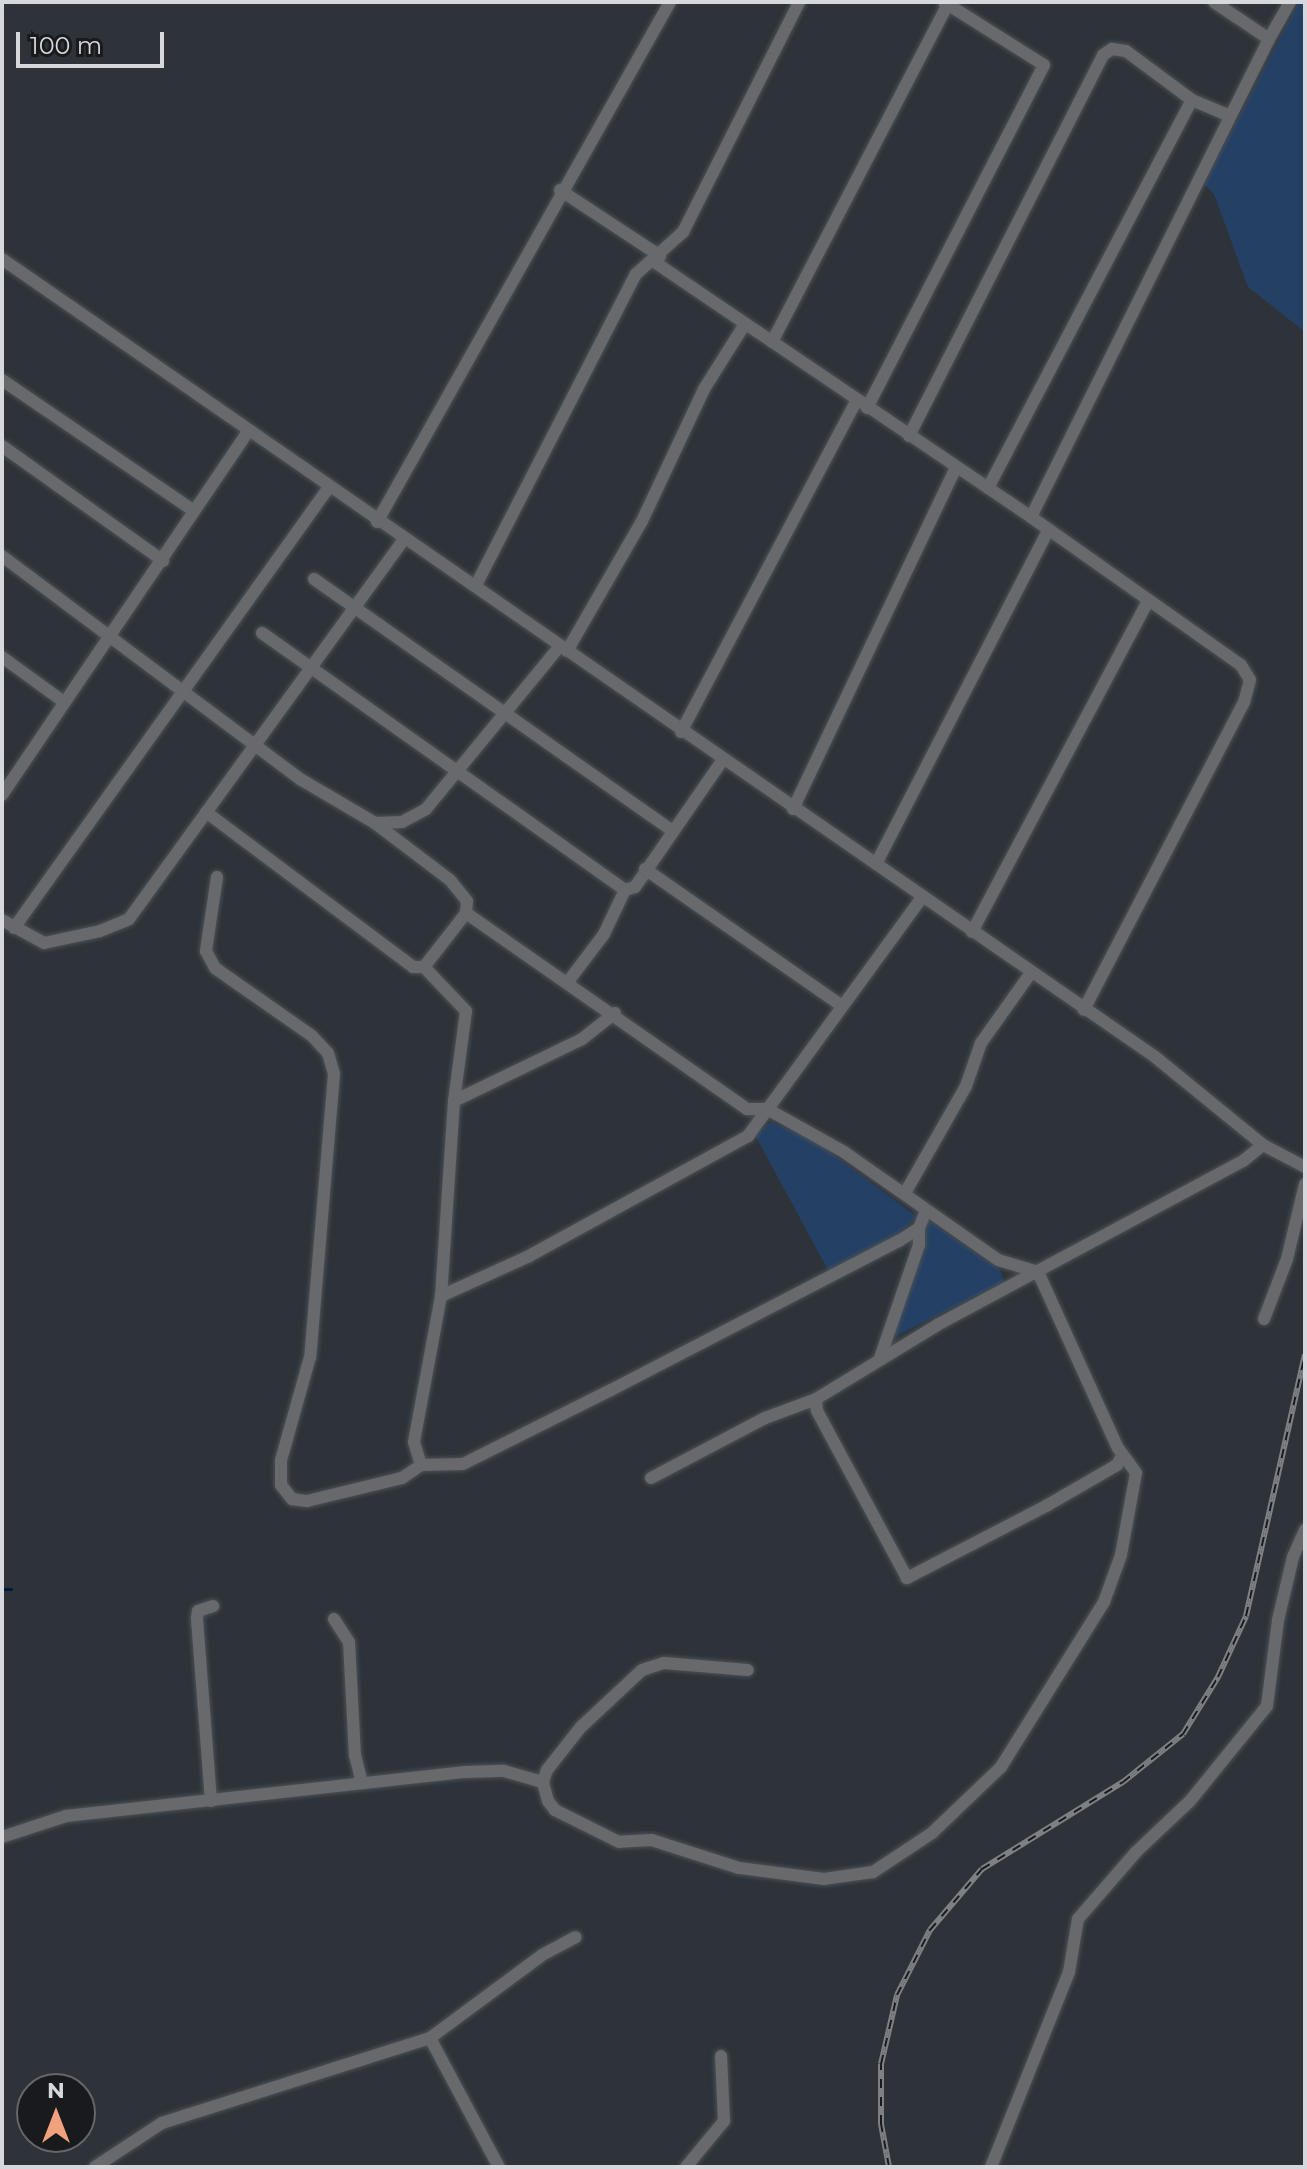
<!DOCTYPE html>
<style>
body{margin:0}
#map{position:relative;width:1307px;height:2169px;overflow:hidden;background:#2e3339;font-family:Montserrat,sans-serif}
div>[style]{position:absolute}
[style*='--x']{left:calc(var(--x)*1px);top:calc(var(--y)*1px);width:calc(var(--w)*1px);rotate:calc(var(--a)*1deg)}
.green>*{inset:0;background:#244065}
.stream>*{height:3px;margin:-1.5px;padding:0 1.5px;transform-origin:1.5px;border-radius:1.5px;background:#001a3f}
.roads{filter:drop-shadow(0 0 2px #4c5156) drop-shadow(0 0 2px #4c5156)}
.minor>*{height:12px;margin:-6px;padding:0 6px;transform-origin:6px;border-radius:6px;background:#67696c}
.rail>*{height:6px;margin-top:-3px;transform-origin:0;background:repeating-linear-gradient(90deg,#181a1d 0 9px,#7d8186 0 18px);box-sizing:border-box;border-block:2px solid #7d8186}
span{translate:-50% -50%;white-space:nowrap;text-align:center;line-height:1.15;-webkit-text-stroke:7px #181a1d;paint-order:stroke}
.frame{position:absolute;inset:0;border:4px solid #d5d8dc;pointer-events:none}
.north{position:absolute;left:16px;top:2073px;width:80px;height:80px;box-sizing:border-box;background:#181a1d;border:2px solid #646669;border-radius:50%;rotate:0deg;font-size:22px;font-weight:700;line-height:32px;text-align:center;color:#d5d8dc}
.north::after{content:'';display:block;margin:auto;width:28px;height:36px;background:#f1a17c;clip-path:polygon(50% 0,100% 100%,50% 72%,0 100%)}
.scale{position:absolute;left:16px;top:32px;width:148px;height:36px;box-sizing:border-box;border:4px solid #d5d8dc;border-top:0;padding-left:10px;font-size:24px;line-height:28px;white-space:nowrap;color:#d5d8dc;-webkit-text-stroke:6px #181a1d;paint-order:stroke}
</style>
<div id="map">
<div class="green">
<i style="clip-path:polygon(1299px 2px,1305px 2px,1305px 332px,1248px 287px,1214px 194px,1204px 184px)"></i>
<i style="clip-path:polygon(771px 1122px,815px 1141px,917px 1217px,898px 1234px,828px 1270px,755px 1135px)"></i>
<i style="clip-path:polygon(928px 1220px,1000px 1270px,1004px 1282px,890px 1339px)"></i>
</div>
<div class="stream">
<i style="--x:2;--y:1589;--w:9;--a:0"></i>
</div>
<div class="roads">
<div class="minor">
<i style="--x:1269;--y:39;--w:43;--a:-60.4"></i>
<i style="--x:560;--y:190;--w:120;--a:33.4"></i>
<i style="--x:2;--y:259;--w:1401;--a:34.68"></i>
<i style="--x:1154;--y:1056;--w:141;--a:39.2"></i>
<i style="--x:1263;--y:1145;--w:47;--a:27.6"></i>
<i style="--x:653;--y:261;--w:457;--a:34.1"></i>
<i style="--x:1031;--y:517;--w:257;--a:35.2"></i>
<i style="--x:1241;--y:665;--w:17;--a:59"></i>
<i style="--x:1250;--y:680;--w:23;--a:105"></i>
<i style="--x:1244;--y:702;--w:347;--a:117.5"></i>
<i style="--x:772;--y:342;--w:383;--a:-62.5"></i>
<i style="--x:2;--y:380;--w:232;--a:34.3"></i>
<i style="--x:867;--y:408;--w:386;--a:-62.7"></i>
<i style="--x:1044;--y:65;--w:118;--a:-147.8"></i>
<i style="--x:909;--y:436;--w:428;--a:-63"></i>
<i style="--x:1103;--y:55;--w:11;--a:-34"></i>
<i style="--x:1112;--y:49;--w:14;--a:8"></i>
<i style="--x:1126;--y:51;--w:82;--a:36.6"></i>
<i style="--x:1192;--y:100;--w:41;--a:22.8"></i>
<i style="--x:2;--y:446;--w:198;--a:35.5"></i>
<i style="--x:988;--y:488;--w:438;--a:-62.3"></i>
<i style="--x:1031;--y:517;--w:534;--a:-63.53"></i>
<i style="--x:1269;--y:39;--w:66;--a:-146.1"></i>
<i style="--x:377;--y:522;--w:597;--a:-60.6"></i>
<i style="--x:2;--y:556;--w:372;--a:36.8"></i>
<i style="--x:300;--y:779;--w:87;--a:30.4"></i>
<i style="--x:375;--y:823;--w:27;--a:-2"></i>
<i style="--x:402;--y:822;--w:27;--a:-28"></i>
<i style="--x:426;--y:809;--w:211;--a:-50.6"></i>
<i style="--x:314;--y:579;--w:436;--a:35.1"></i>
<i style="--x:476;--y:585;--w:350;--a:-62.8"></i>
<i style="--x:636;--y:274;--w:63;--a:-41.8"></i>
<i style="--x:683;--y:232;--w:258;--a:-63.2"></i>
<i style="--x:262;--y:633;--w:445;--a:35.3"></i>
<i style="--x:625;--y:890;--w:10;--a:-17"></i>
<i style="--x:635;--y:887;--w:153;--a:-55.4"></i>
<i style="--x:567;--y:651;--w:150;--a:-60"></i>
<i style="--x:642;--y:521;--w:146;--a:-64.8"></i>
<i style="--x:704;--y:389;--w:77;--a:-57.8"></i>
<i style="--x:2;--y:657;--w:77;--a:36"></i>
<i style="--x:681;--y:732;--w:374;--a:-62.1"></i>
<i style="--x:2;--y:795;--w:439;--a:-55.9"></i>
<i style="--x:793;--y:809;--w:378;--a:-64.5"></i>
<i style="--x:206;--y:812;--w:259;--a:36.8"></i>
<i style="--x:413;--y:967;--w:11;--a:0"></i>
<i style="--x:424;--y:967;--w:68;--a:-52.1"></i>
<i style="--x:466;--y:913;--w:12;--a:-85"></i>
<i style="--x:467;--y:901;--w:27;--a:-129"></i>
<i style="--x:450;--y:880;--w:94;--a:-142.8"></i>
<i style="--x:876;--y:864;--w:375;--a:-62.7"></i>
<i style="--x:645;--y:869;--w:240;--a:34.8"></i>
<i style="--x:217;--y:877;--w:75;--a:98.5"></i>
<i style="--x:206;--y:951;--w:19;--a:62"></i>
<i style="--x:215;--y:968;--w:118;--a:35"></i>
<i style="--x:312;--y:1036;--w:23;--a:47"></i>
<i style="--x:328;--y:1053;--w:22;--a:74"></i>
<i style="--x:334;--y:1074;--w:284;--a:94.8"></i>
<i style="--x:310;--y:1357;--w:107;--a:105.7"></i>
<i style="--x:281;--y:1460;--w:25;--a:90"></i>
<i style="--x:281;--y:1485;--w:18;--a:52"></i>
<i style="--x:292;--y:1499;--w:15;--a:8"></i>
<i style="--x:307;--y:1501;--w:98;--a:-13.6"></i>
<i style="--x:402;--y:1478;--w:23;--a:-34"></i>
<i style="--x:466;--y:913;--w:343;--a:34.9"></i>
<i style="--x:747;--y:1109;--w:20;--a:0"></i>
<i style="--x:767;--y:1109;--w:88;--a:29.2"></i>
<i style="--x:844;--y:1152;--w:188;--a:35"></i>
<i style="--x:998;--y:1260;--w:42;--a:16.7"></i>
<i style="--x:1038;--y:1272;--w:193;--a:65.6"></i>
<i style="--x:1118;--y:1448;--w:31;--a:54"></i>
<i style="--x:1136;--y:1473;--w:83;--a:100.4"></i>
<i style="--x:1121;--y:1555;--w:50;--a:109.9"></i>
<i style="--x:1104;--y:1602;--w:195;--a:122"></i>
<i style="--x:1001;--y:1767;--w:95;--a:136.3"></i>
<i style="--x:932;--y:1833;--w:71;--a:146.5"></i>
<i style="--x:873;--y:1872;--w:49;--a:171.9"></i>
<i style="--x:824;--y:1879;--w:86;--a:-172.6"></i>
<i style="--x:739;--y:1868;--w:91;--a:-162.2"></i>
<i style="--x:652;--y:1840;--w:33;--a:177"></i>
<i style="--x:619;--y:1842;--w:72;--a:-153.4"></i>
<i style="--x:555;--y:1810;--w:11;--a:-128"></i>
<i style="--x:548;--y:1801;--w:20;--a:-105"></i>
<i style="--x:543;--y:1782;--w:13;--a:-72"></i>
<i style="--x:547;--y:1770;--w:55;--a:-51.7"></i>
<i style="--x:581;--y:1727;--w:83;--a:-43.1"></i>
<i style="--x:642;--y:1670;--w:23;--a:-18"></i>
<i style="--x:664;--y:1663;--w:84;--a:4.8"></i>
<i style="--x:2;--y:920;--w:48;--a:28.7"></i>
<i style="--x:44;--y:943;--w:57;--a:-12.1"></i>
<i style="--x:100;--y:931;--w:31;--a:-22"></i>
<i style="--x:129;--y:919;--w:468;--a:-54.1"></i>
<i style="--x:14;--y:928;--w:542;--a:-54.46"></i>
<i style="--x:972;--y:932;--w:375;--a:-62"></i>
<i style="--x:424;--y:967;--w:61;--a:46.3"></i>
<i style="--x:466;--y:1011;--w:91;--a:97.6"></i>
<i style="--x:454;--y:1101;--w:195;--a:93.8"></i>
<i style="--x:441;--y:1296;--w:148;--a:100.5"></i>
<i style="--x:414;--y:1442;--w:24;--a:73"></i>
<i style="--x:421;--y:1465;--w:42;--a:-1.4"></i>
<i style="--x:463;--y:1464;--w:165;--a:-26.6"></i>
<i style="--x:611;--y:1390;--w:324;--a:-27.4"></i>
<i style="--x:899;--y:1241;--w:24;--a:-33"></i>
<i style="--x:919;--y:1228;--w:18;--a:-68"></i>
<i style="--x:567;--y:983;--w:61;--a:-52.9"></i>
<i style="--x:604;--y:934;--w:49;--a:-64.5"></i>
<i style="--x:454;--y:1101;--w:142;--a:-25.8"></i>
<i style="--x:582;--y:1039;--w:42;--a:-38.2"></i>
<i style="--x:905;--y:1193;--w:123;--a:-60.3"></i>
<i style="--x:966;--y:1086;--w:46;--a:-70.8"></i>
<i style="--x:981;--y:1043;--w:85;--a:-54.6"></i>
<i style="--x:441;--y:1296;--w:97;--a:-24.4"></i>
<i style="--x:529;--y:1256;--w:250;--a:-28.7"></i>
<i style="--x:748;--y:1136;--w:296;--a:-53.9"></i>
<i style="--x:1264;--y:1319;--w:64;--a:-69"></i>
<i style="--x:1287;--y:1259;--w:77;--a:-76.5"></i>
<i style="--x:880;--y:1358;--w:120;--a:-71"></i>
<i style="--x:919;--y:1245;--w:17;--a:-90"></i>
<i style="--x:1122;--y:1456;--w:10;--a:119"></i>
<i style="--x:1117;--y:1465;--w:82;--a:150"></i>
<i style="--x:1046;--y:1506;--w:157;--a:152.6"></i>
<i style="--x:907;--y:1578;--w:190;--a:-118.3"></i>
<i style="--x:817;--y:1411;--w:12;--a:-95"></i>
<i style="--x:816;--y:1399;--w:142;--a:-31.4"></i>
<i style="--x:937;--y:1325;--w:347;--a:-28.2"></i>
<i style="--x:1243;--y:1161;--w:26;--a:-39"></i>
<i style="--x:651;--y:1478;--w:129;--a:-27.8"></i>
<i style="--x:765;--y:1418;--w:54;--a:-20.4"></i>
<i style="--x:334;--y:1619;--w:27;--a:57"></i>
<i style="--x:349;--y:1642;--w:113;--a:87"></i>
<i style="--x:355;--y:1755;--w:29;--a:76"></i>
<i style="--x:211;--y:1801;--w:184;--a:-94.4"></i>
<i style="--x:197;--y:1618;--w:7;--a:-82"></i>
<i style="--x:198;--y:1611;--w:16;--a:-18"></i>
<i style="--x:2;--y:1837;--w:67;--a:-18.2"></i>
<i style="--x:66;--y:1816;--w:402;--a:-6.3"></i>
<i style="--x:466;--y:1772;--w:38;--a:-2"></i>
<i style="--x:504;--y:1771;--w:41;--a:15.8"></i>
<i style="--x:430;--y:2038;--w:146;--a:61.9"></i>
<i style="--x:95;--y:2167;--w:80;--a:-33.3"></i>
<i style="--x:162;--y:2123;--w:281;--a:-17.6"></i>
<i style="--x:430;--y:2038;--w:139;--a:-36.5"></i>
<i style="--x:542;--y:1955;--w:38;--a:-28"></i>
<i style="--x:686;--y:2167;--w:60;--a:-50.4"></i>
<i style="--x:724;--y:2121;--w:65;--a:-92.6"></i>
<i style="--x:991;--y:2167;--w:210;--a:-68.2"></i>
<i style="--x:1069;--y:1972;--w:54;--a:-80.4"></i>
<i style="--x:1078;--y:1919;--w:89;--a:-49.1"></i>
<i style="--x:1136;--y:1852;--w:74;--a:-43.4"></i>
<i style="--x:1190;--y:1801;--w:122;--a:-51"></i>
<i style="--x:1267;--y:1706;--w:87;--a:-82.7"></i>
<i style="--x:1278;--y:1620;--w:65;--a:-76.6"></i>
<i style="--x:1293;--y:1557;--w:30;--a:-66"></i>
</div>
</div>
<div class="rail">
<i style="--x:889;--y:2167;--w:44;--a:-100.5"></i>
<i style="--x:881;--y:2124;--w:60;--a:-90"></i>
<i style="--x:881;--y:2064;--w:71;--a:-76.9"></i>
<i style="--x:897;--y:1995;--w:73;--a:-63.1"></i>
<i style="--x:930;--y:1930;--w:80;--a:-49.6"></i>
<i style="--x:982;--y:1869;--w:166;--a:-31.7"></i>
<i style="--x:1123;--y:1782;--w:77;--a:-38.7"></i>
<i style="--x:1183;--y:1734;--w:67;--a:-58.4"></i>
<i style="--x:1218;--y:1677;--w:67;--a:-65.3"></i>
<i style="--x:1246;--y:1616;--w:268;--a:-77.3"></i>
</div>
<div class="frame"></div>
<div class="north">N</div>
<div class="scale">100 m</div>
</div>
